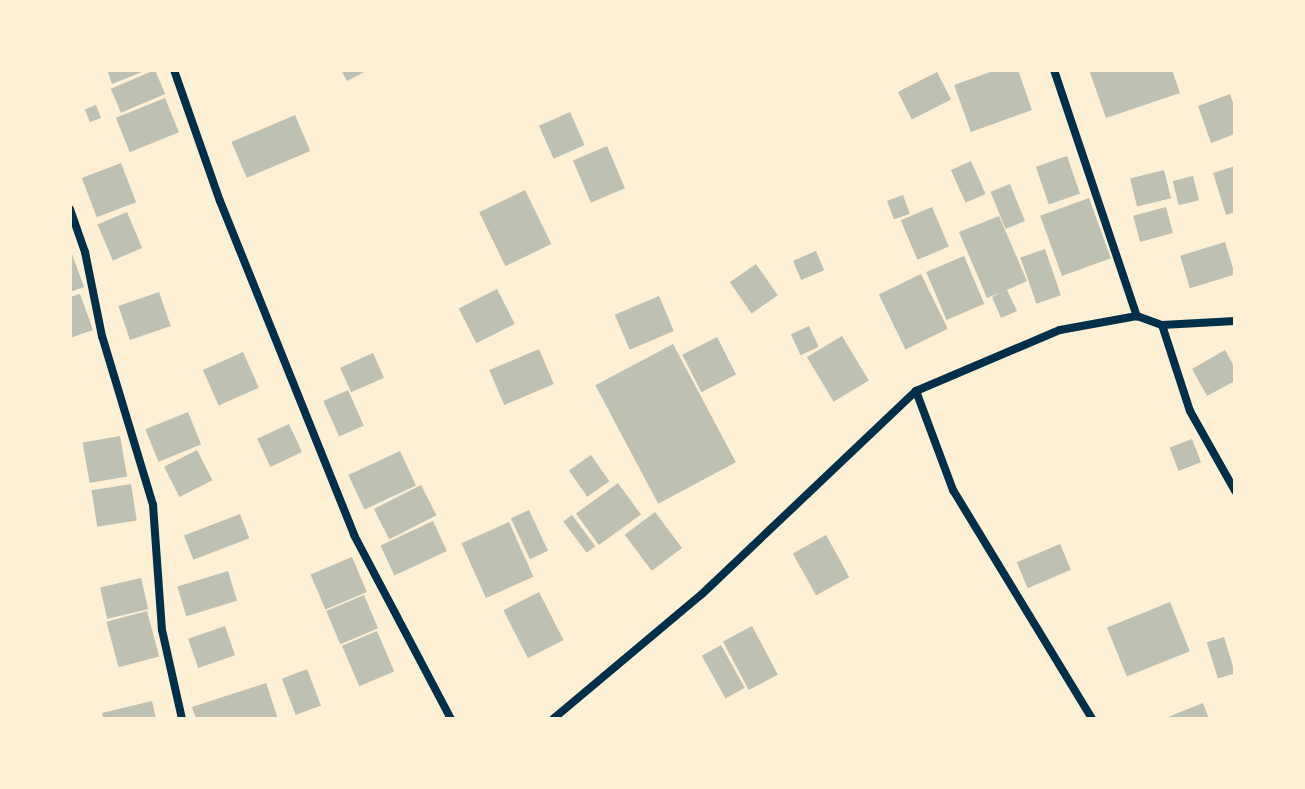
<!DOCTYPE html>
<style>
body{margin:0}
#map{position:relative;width:1305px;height:789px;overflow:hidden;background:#fdf0d5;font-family:Figtree,sans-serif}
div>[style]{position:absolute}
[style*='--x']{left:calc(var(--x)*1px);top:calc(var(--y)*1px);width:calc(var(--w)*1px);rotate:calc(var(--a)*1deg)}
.building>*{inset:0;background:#bec0b2;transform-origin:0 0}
.minor>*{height:8px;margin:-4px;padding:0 4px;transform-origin:4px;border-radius:4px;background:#003049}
span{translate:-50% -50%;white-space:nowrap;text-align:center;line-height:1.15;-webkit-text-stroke:8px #fdf0d5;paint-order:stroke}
.frame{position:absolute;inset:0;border:72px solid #fdf0d5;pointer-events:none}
</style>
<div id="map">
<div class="building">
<i style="clip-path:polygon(107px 70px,147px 70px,112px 84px)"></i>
<i style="left:155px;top:70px;width:26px;height:48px;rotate:67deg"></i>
<i style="clip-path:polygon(341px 70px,368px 70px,347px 81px)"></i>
<i style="clip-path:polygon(996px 70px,1018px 70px,1032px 110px,971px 132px,954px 85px)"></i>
<i style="clip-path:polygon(1089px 70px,1172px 70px,1180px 93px,1106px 118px)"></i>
<i style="left:937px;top:72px;width:31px;height:44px;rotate:63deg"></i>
<i style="clip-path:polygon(1230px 94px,1235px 108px,1235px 134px,1211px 143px,1198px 106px)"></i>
<i style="left:165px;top:98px;width:37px;height:53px;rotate:68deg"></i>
<i style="left:96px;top:105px;width:14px;height:12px;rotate:69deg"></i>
<i style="left:570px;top:112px;width:36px;height:34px;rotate:66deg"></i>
<i style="left:295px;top:115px;width:39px;height:69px;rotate:67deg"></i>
<i style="left:607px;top:146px;width:46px;height:37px;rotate:67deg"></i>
<i style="left:1067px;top:156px;width:40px;height:33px;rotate:71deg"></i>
<i style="left:971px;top:161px;width:36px;height:22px;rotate:66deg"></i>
<i style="left:121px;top:163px;width:42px;height:42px;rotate:69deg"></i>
<i style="clip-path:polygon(1235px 166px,1235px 212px,1226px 215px,1213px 173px)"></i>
<i style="left:1164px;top:170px;width:29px;height:35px;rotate:76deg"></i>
<i style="left:1193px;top:176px;width:25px;height:21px;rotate:76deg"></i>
<i style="left:1010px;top:184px;width:40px;height:21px;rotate:68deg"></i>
<i style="left:525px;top:190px;width:60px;height:51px;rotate:64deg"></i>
<i style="left:903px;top:195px;width:20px;height:17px;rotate:70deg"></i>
<i style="left:1089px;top:198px;width:64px;height:52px;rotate:70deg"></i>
<i style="left:932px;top:207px;width:43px;height:34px;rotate:67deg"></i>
<i style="left:1166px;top:207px;width:27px;height:34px;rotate:75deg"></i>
<i style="left:127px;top:212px;width:39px;height:32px;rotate:67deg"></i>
<i style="clip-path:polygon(999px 216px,1027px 281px,1007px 290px,1017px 311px,1001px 318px,992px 297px,1001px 292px,987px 298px,959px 232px)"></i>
<i style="left:1225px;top:242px;width:34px;height:47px;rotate:73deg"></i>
<i style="clip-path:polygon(70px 249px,84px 287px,70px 292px)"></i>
<i style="left:1045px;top:249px;width:49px;height:26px;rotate:71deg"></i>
<i style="left:816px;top:251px;width:21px;height:25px;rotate:67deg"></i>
<i style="left:964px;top:256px;width:52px;height:41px;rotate:67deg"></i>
<i style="left:756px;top:264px;width:38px;height:32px;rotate:55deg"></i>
<i style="left:921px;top:274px;width:61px;height:47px;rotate:64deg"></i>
<i style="left:497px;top:289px;width:39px;height:43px;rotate:63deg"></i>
<i style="left:159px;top:292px;width:36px;height:43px;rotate:71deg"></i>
<i style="clip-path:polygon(80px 294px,93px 330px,70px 338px,70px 297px)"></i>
<i style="left:659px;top:296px;width:38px;height:48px;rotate:67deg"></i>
<i style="left:809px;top:326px;width:23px;height:20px;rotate:65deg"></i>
<i style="left:842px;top:336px;width:52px;height:41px;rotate:59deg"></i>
<i style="left:717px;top:337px;width:42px;height:39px;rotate:63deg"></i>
<i style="left:673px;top:344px;width:134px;height:88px;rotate:62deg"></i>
<i style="left:539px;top:349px;width:38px;height:54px;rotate:67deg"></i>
<i style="clip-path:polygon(1225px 350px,1235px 368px,1235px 381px,1207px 396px,1192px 369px)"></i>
<i style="left:243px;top:352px;width:39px;height:44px;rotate:66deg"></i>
<i style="left:373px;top:353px;width:27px;height:36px;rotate:66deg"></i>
<i style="left:348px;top:390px;width:39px;height:27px;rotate:66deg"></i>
<i style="left:188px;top:412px;width:35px;height:46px;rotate:68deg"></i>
<i style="left:289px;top:424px;width:31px;height:35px;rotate:65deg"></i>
<i style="left:120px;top:436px;width:41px;height:38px;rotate:80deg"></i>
<i style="left:1192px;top:439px;width:25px;height:24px;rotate:69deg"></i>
<i style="left:197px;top:450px;width:34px;height:37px;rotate:63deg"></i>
<i style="left:400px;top:451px;width:38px;height:57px;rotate:65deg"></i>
<i style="left:591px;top:455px;width:32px;height:27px;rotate:55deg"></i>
<i style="left:618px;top:483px;width:39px;height:52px;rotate:54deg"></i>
<i style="left:131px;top:484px;width:37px;height:40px;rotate:81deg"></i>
<i style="left:421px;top:485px;width:34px;height:53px;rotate:63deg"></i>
<i style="left:529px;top:510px;width:45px;height:20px;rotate:65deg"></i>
<i style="left:655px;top:512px;width:45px;height:38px;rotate:53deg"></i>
<i style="left:240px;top:514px;width:26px;height:60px;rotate:69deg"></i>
<i style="left:572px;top:515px;width:39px;height:11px;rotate:53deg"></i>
<i style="left:433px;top:521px;width:33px;height:58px;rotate:65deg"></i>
<i style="left:509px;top:522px;width:60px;height:52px;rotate:66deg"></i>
<i style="left:826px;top:535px;width:48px;height:38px;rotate:61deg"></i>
<i style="left:1060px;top:544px;width:28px;height:47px;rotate:67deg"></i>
<i style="left:352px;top:557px;width:38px;height:45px;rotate:67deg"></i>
<i style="left:228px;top:571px;width:31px;height:53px;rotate:73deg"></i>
<i style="left:141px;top:578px;width:32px;height:42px;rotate:77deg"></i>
<i style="left:539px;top:592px;width:54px;height:40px;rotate:63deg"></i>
<i style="left:364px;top:595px;width:36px;height:41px;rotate:67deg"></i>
<i style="left:1170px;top:602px;width:53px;height:68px;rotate:68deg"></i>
<i style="left:147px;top:611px;width:47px;height:42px;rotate:75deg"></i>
<i style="left:225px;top:626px;width:31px;height:39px;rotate:71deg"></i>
<i style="left:752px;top:626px;width:55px;height:33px;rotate:62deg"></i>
<i style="left:377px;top:631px;width:44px;height:38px;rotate:67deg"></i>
<i style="left:1224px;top:637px;width:38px;height:18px;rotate:73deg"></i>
<i style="left:721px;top:645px;width:49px;height:22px;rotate:61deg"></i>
<i style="left:307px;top:669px;width:39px;height:27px;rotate:69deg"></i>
<i style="clip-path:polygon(266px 683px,278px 719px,196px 719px,192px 707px)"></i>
<i style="clip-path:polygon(152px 701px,156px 719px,103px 719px,102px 713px)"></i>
<i style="clip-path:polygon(1203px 703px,1209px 719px,1163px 719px)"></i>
</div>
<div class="minor">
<i style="--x:174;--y:70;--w:139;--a:70.7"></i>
<i style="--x:220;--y:201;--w:360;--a:68.1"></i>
<i style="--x:354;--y:535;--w:208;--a:62.2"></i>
<i style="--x:1054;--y:70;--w:260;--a:71.4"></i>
<i style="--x:70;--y:209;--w:46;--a:70.8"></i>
<i style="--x:85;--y:252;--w:86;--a:78.6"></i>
<i style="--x:102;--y:336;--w:177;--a:73.2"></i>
<i style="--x:153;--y:505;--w:125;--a:85.9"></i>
<i style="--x:162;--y:630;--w:91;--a:77.3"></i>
<i style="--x:1162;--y:325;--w:90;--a:72"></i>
<i style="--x:1190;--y:411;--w:92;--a:60.6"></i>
<i style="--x:916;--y:391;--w:106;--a:69.5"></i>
<i style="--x:953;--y:490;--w:268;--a:58.7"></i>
<i style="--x:553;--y:719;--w:194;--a:-40"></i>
<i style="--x:702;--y:594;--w:295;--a:-43.5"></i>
<i style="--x:916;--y:391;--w:156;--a:-23"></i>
<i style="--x:1060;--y:330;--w:78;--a:-10.3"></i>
<i style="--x:1137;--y:316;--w:27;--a:20"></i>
<i style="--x:1162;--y:325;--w:73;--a:-3.1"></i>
</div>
<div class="frame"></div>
</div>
